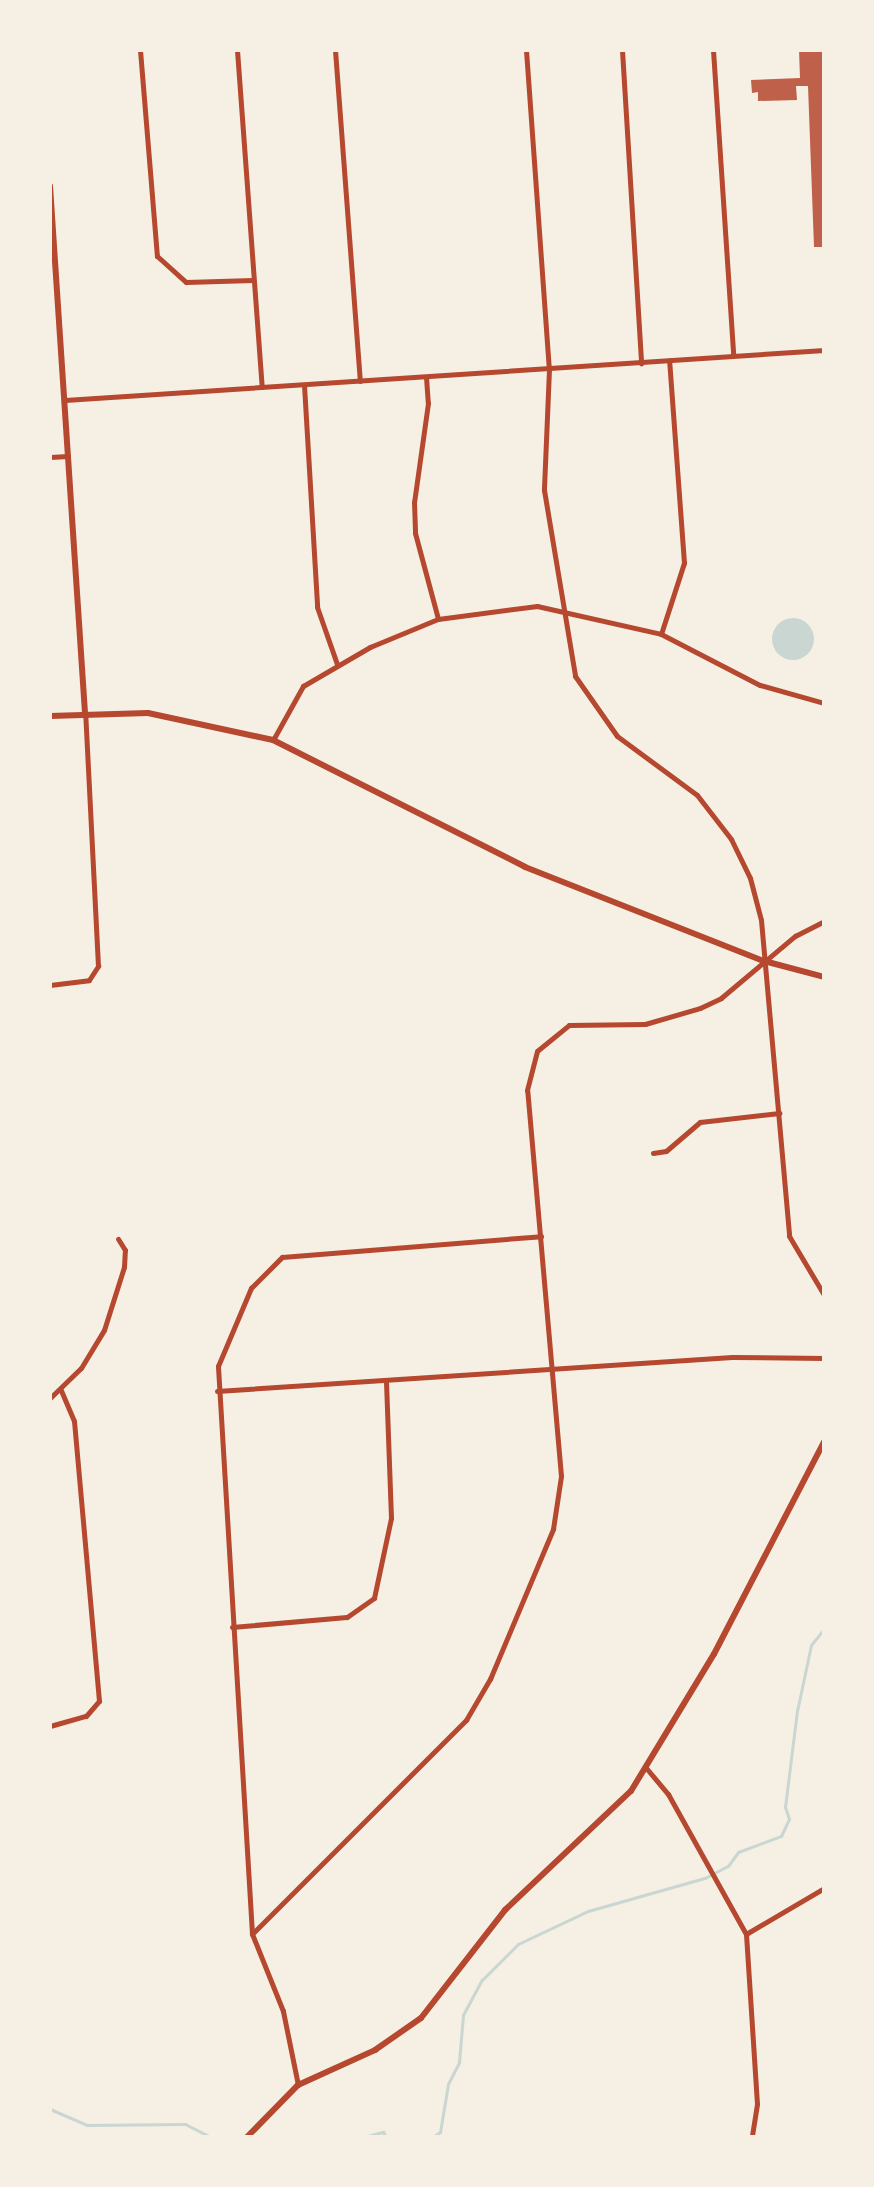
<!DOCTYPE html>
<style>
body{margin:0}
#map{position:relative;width:874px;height:2187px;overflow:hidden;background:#f6efe4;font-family:"Source Serif 4",serif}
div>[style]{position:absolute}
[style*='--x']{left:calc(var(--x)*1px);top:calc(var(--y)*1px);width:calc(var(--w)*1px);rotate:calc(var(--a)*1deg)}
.water>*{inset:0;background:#c9d6d2}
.round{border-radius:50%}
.stream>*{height:3px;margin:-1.5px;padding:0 1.5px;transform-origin:1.5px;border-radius:1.5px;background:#c9d6d2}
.building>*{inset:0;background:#bf614a}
.minor>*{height:5px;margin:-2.5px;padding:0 2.5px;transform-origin:2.5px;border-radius:2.5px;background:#b5482f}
.tertiary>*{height:6px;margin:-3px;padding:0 3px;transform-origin:3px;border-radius:3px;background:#b5482f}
span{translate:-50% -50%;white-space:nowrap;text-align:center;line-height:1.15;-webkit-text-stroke:8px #f6efe4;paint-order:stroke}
.frame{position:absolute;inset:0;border:52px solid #f6efe4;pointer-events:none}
</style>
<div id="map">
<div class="water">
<i class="round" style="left:772px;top:618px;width:42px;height:42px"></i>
</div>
<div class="stream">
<i style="--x:50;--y:2109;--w:40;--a:23.4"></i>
<i style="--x:87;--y:2125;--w:98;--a:-0.6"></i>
<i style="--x:185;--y:2124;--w:29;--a:27"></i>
<i style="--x:364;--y:2137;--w:20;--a:-15"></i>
<i style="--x:383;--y:2132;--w:6;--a:59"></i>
<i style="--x:433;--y:2137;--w:9;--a:-36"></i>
<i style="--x:440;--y:2132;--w:49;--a:-80.5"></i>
<i style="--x:448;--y:2084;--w:25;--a:-63"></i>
<i style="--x:459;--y:2062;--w:47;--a:-85.1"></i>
<i style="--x:463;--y:2015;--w:40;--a:-62"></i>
<i style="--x:482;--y:1980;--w:51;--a:-45"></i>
<i style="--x:518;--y:1944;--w:77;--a:-25.2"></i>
<i style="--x:588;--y:1911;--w:122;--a:-15.8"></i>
<i style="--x:705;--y:1878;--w:26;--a:-28"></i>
<i style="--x:728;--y:1866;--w:17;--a:-54"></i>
<i style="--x:738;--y:1852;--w:46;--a:-20.4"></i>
<i style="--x:781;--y:1836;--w:19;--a:-65"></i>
<i style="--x:789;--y:1819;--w:13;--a:-108"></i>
<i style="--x:785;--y:1807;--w:97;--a:-82.9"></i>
<i style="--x:797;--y:1711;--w:67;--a:-78"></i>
<i style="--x:811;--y:1645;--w:21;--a:-51"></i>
</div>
<div class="building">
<i style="clip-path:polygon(799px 50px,822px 50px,824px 247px,814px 247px,808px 86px,796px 86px,797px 100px,758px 101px,758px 92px,752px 93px,751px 80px,800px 78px)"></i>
</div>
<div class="minor">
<i style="--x:140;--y:50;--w:207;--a:85.3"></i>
<i style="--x:157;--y:256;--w:39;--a:42"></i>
<i style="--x:186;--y:282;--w:67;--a:-1.7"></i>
<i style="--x:237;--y:50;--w:338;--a:85.8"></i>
<i style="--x:335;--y:50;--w:332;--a:85.7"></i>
<i style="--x:526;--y:50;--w:320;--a:85.9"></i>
<i style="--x:549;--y:369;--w:121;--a:92.4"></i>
<i style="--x:544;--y:490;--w:189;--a:80.5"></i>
<i style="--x:575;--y:676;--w:73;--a:55"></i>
<i style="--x:617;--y:736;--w:99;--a:36.4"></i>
<i style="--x:697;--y:795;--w:56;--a:52.3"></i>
<i style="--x:731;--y:839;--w:43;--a:64"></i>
<i style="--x:750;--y:878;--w:43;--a:75.3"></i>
<i style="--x:761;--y:920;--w:317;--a:84.9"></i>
<i style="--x:789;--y:1236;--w:69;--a:59.3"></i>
<i style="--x:622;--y:50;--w:314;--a:86.5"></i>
<i style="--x:713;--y:50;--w:306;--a:86.2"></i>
<i style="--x:426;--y:377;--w:26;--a:86"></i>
<i style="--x:428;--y:403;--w:100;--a:98"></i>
<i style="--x:414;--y:502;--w:31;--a:88"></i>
<i style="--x:415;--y:533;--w:89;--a:75"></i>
<i style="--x:304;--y:385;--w:222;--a:86.6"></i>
<i style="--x:317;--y:607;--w:60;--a:70.7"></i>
<i style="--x:65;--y:400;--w:761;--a:-3.77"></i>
<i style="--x:50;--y:457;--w:18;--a:-3"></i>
<i style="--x:661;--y:634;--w:75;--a:-72.1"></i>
<i style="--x:684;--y:563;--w:203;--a:-94.2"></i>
<i style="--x:273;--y:740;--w:62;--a:-60.9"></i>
<i style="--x:303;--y:686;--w:78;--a:-30.2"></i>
<i style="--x:370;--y:647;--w:74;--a:-22.4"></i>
<i style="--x:438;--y:619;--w:100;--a:-7.5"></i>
<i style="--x:537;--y:606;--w:127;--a:12.7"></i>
<i style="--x:661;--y:634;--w:111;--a:27.3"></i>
<i style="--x:760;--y:685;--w:66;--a:15.7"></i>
<i style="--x:50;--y:985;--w:39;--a:-7"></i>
<i style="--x:89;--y:980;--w:17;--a:-57"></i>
<i style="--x:98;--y:966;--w:253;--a:-92.9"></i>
<i style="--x:653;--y:1153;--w:13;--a:-9"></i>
<i style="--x:666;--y:1151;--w:45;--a:-40.5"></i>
<i style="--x:700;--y:1122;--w:80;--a:-6.5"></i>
<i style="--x:217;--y:1391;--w:516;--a:-3.78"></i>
<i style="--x:732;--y:1357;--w:92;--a:0.6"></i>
<i style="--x:50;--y:1398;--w:43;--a:-44.1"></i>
<i style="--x:81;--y:1368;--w:44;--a:-58.8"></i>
<i style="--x:104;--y:1330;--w:66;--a:-72.4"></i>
<i style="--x:124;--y:1267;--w:17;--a:-87"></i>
<i style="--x:125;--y:1250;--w:13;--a:-122"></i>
<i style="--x:232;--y:1627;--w:115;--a:-5"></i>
<i style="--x:347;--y:1617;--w:33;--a:-35"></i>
<i style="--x:374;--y:1598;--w:82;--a:-78"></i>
<i style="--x:391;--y:1518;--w:137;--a:-92.1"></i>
<i style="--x:50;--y:1726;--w:37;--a:-16"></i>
<i style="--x:86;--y:1716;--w:20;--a:-49"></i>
<i style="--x:99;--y:1701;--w:281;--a:-95.1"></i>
<i style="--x:74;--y:1421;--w:34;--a:-113"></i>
<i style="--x:647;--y:1769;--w:33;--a:50"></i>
<i style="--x:668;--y:1794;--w:160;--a:60.9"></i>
<i style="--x:746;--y:1934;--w:170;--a:86.3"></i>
<i style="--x:757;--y:2104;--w:33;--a:99"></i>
<i style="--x:252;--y:1934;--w:303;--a:-45"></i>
<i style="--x:466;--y:1720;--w:48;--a:-59.7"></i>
<i style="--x:490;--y:1679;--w:163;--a:-67.2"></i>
<i style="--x:553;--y:1529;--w:54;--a:-81.4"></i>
<i style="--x:561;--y:1476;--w:387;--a:-95"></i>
<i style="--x:527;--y:1090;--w:40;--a:-75.6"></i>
<i style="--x:537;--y:1051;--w:41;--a:-39.1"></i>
<i style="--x:569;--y:1025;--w:76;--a:-0.8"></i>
<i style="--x:645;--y:1024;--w:57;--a:-16.2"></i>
<i style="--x:700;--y:1008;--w:23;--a:-25"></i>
<i style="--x:721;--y:998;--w:97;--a:-40"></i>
<i style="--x:795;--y:936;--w:33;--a:-27"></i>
<i style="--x:746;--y:1934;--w:91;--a:-30.5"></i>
<i style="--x:298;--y:2085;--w:76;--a:-101.5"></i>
<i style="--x:283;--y:2011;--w:83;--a:-111.9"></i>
<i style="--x:252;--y:1934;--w:569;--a:-93.43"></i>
<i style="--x:218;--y:1366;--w:85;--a:-67.1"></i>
<i style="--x:251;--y:1288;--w:44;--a:-45"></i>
<i style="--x:282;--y:1257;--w:260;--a:-4.6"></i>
</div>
<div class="tertiary">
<i style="--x:50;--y:186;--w:528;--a:86.2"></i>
<i style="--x:50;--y:716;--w:98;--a:-1.8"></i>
<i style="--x:148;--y:713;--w:128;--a:12.2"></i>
<i style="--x:273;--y:740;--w:282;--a:26.7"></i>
<i style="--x:525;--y:867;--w:257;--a:21.5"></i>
<i style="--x:764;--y:961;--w:62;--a:14.9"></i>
<i style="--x:247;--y:2137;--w:73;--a:-45.6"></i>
<i style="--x:298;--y:2085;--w:85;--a:-24.4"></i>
<i style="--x:375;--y:2050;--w:56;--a:-34.8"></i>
<i style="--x:421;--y:2018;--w:137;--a:-52.1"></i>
<i style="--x:505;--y:1910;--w:173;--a:-43.4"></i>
<i style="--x:631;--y:1791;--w:160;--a:-58.8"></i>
<i style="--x:714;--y:1654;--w:239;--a:-62.6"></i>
</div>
<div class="frame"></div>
</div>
